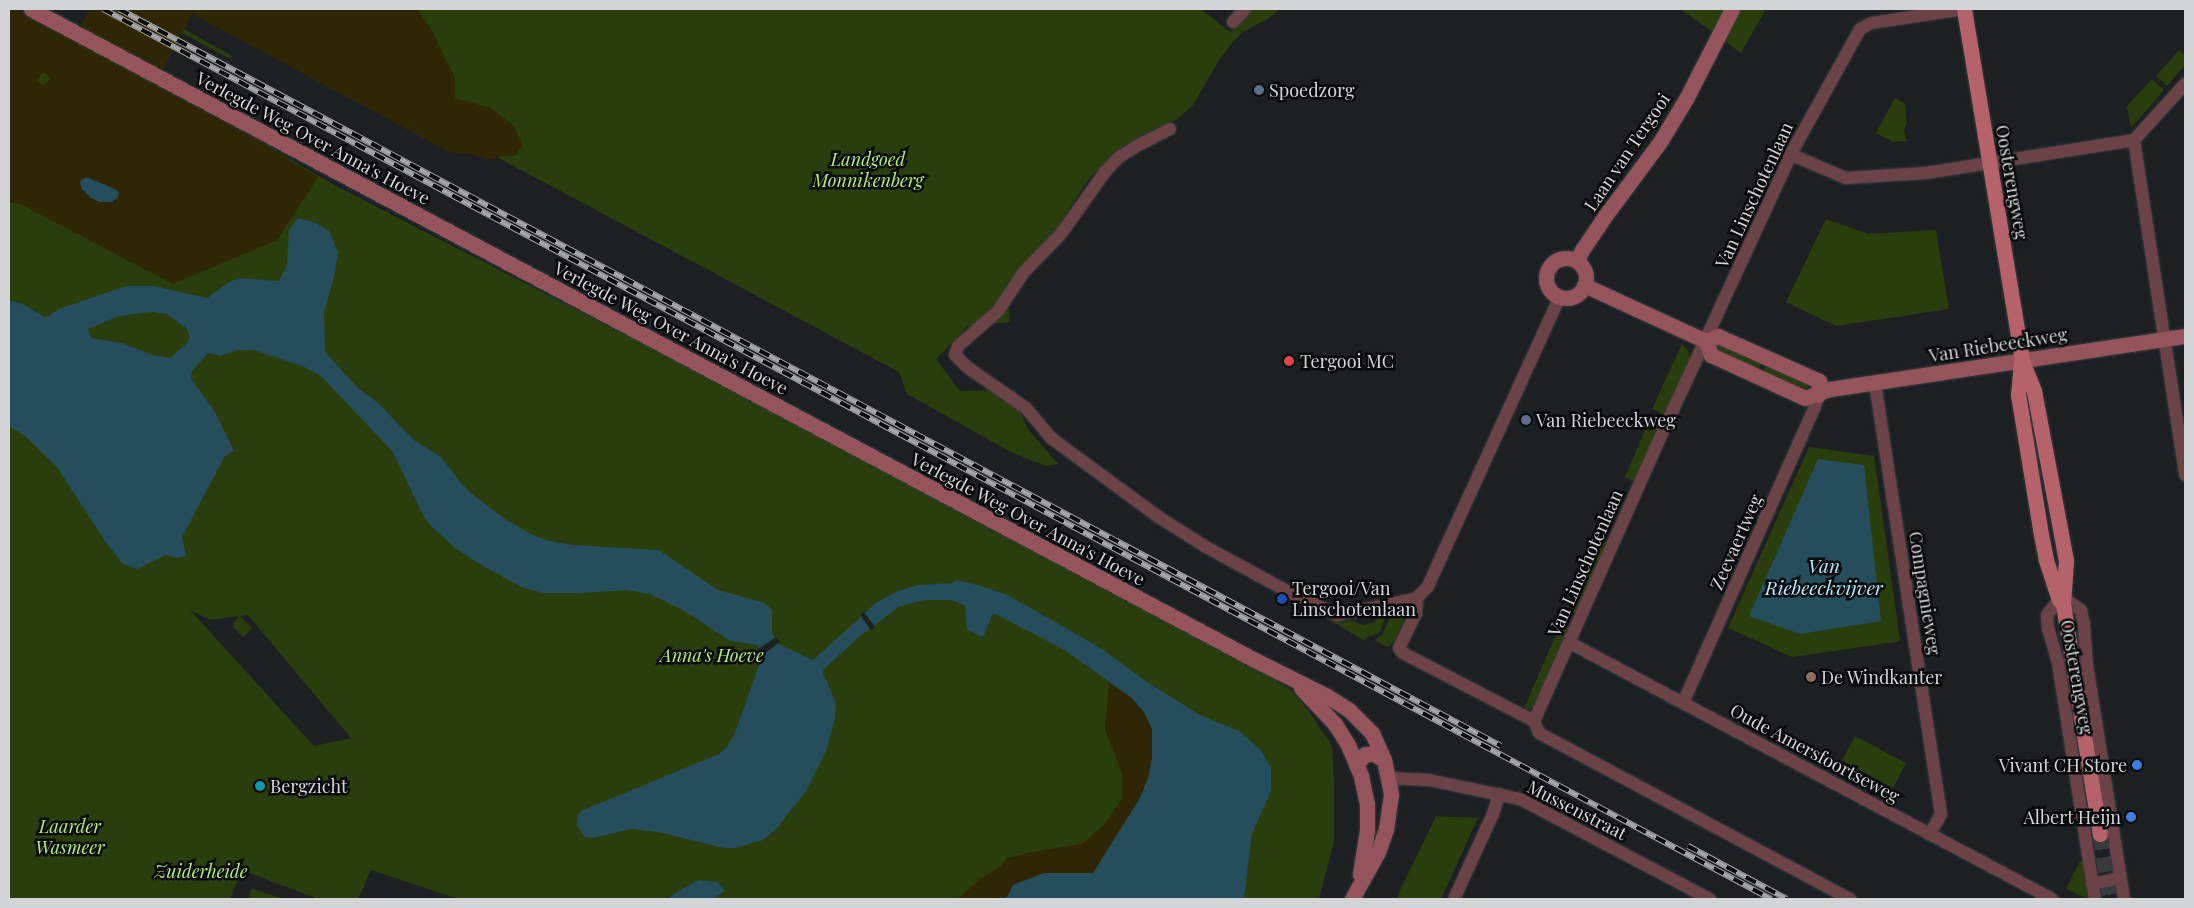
<!DOCTYPE html>
<style>
body{margin:0}
#map{position:relative;width:2194px;height:908px;overflow:hidden;background:#1d2023;font-family:"Playfair Display",serif}
div>[style]{position:absolute}
[style*='--x']{left:calc(var(--x)*1px);top:calc(var(--y)*1px);width:calc(var(--w)*1px);rotate:calc(var(--a)*1deg)}
.green>*{inset:0;background:#2a3d0d;transform-origin:0 0}
.sand>*{inset:0;background:#2e2605}
.water>*{inset:0;background:#254d5b}
.pier>*{inset:0;background:#1d2023;transform-origin:0 0}
.primary-tunnel>*{height:15px;margin-top:-7.5px;transform-origin:0;background:repeating-linear-gradient(90deg,#383b3e 0 15px,transparent 0 23px)}
.roads{filter:drop-shadow(0 0 1px #3a3d40) drop-shadow(0 0 1px #3a3d40)}
.street>*{height:12px;margin:-6px;padding:0 6px;transform-origin:6px;border-radius:6px;background:#6b4246}
.secondary>*{height:15px;margin:-7.5px;padding:0 7.5px;transform-origin:7.5px;border-radius:7.5px;background:#95545b}
.secondary>.ring{margin:-7.5px;padding:0;box-sizing:content-box;background:none;border:15px solid #95545b;border-radius:50%}
.primary>*{height:15px;margin:-7.5px;padding:0 7.5px;transform-origin:7.5px;border-radius:7.5px;background:#b5626b}
.rail>*{height:5.5px;margin-top:-2.75px;transform-origin:0;background:repeating-linear-gradient(90deg,#080a0b 0 11px,#a3a5a8 0 22px);box-sizing:border-box;border-block:1px solid #a3a5a8}
.dots>*{width:14px;height:14px;translate:-50% -50%;box-sizing:border-box;border:2px solid #080a0b;border-radius:50%}
span{translate:-50% -50%;white-space:nowrap;text-align:center;line-height:1.15;-webkit-text-stroke:5px #080a0b;paint-order:stroke}
.poi-label{font-size:18px;color:#d3d5d7}
.left{translate:0 -50%;text-align:left}
.right{translate:-100% -50%;text-align:right}
.street-label{font-size:18px;color:#d3d5d7}
.park-label{font-size:18px;color:#b8eb76;font-style:italic}
.water-label{font-size:19px;color:#b3e9fe;font-style:italic}
.frame{position:absolute;inset:0;border:10px solid #d3d5d7;pointer-events:none}
</style>
<div id="map">
<div class="green">
<i style="clip-path:polygon(evenodd,9px 9px,17px 9px,73px 40px,90px 9px,194px 9px,184px 29px,232px 56px,230px 59px,182px 33px,155px 84px,202px 107px,334px 185px,731px 389px,1278px 681px,1293px 692px,1308px 710px,1332px 746px,1334px 779px,1334px 842px,1319px 899px,458px 899px,371px 870px,358px 899px,318px 899px,242px 870px,230px 899px,9px 899px,9px 9px,190px 610px,210px 620px,239px 616px,232px 626px,243px 637px,252px 628px,240px 616px,248px 615px,351px 738px,314px 746px,190px 610px)"></i>
<i style="clip-path:polygon(241px 9px,1201px 9px,1230px 32px,1253px 9px,1280px 9px,1269px 18px,1243px 32px,1233px 42px,1219px 60px,1193px 105px,1176px 120px,1152px 130px,1121px 147px,1088px 180px,1052px 236px,1008px 293px,1010px 322px,968px 326px,936px 359px,960px 391px,1015px 390px,1018px 407px,1027px 428px,1058px 464px,1046px 466px,1011px 452px,907px 394px,899px 372px,411px 111px)"></i>
<i style="clip-path:polygon(1680px 9px,1726px 9px,1713px 32px)"></i>
<i style="clip-path:polygon(1739px 9px,1766px 9px,1741px 53px,1722px 39px)"></i>
<i style="clip-path:polygon(2179px 50px,2185px 56px,2185px 65px,2167px 86px,2156px 76px)"></i>
<i style="clip-path:polygon(2152px 79px,2164px 90px,2131px 128px,2127px 106px)"></i>
<i style="clip-path:polygon(1895px 98px,1905px 104px,1907px 123px,1904px 130px,1907px 141px,1893px 142px,1876px 133px)"></i>
<i style="clip-path:polygon(1826px 219px,1868px 234px,1936px 230px,1949px 309px,1836px 326px,1786px 302px)"></i>
<i style="left:1718px;top:342px;width:48px;height:10px;rotate:23deg"></i>
<i style="clip-path:polygon(1682px 344px,1689px 352px,1690px 359px,1664px 415px,1652px 409px)"></i>
<i style="left:1767px;top:364px;width:47px;height:10px;rotate:25deg"></i>
<i style="left:1648px;top:423px;width:13px;height:59px;rotate:23deg"></i>
<i style="clip-path:polygon(1809px 447px,1874px 456px,1900px 640px,1896px 642px,1792px 657px,1728px 628px)"></i>
<i style="left:1590px;top:538px;width:18px;height:76px;rotate:16deg"></i>
<i style="clip-path:polygon(1406px 607px,1409px 610px,1395px 641px,1388px 647px,1374px 640px,1382px 635px,1390px 618px,1389px 612px)"></i>
<i style="clip-path:polygon(1383px 613px,1385px 619px,1379px 633px,1367px 637px,1365px 641px,1326px 618px,1342px 622px,1352px 621px,1363px 625px,1374px 622px)"></i>
<i style="clip-path:polygon(1560px 625px,1569px 629px,1535px 706px,1523px 711px)"></i>
<i style="left:1855px;top:736px;width:58px;height:28px;rotate:28deg"></i>
<i style="clip-path:polygon(1436px 816px,1478px 818px,1441px 899px,1396px 899px)"></i>
<i style="clip-path:polygon(2080px 861px,2083px 861px,2088px 899px,2066px 889px)"></i>
<i style="clip-path:polygon(252px 888px,283px 899px,248px 899px)"></i>
</div>
<div class="sand">
<i style="clip-path:polygon(evenodd,9px 9px,17px 9px,73px 40px,90px 9px,417px 9px,430px 27px,455px 78px,455px 98px,490px 108px,513px 125px,523px 145px,515px 156px,501px 156px,491px 160px,470px 154px,449px 152px,192px 14px,155px 84px,202px 107px,318px 177px,277px 240px,173px 284px,22px 205px,9px 202px,9px 9px,42px 73px,45px 73px,50px 79px,44px 85px,38px 82px,37px 79px,42px 73px)"></i>
<i style="clip-path:polygon(1109px 683px,1132px 698px,1144px 712px,1152px 728px,1152px 759px,1148px 778px,1140px 798px,1093px 873px,1044px 873px,1003px 899px,958px 899px,981px 878px,998px 868px,1008px 858px,1032px 852px,1082px 844px,1104px 825px,1122px 799px,1122px 773px,1105px 729px)"></i>
</div>
<div class="water">
<i style="clip-path:polygon(86px 177px,115px 189px,119px 192px,118px 197px,112px 202px,100px 202px,91px 198px,82px 189px,80px 181px)"></i>
<i style="clip-path:polygon(evenodd,298px 218px,316px 223px,329px 231px,338px 252px,335px 273px,324px 313px,325px 352px,358px 388px,377px 402px,414px 440px,441px 457px,460px 482px,472px 494px,505px 519px,531px 534px,546px 540px,572px 545px,659px 550px,718px 590px,765px 603px,772px 610px,772px 632px,778px 644px,813px 660px,877px 602px,898px 591px,918px 585px,952px 583px,957px 580px,977px 585px,1005px 594px,1029px 607px,1102px 649px,1144px 680px,1200px 715px,1239px 731px,1261px 750px,1271px 768px,1271px 791px,1252px 834px,1244px 899px,1003px 899px,1008px 896px,1013px 885px,1044px 873px,1093px 873px,1140px 798px,1148px 778px,1152px 759px,1152px 729px,1144px 712px,1132px 698px,1063px 649px,993px 613px,983px 637px,967px 630px,965px 606px,952px 600px,925px 600px,900px 606px,860px 636px,824px 669px,823px 673px,836px 703px,835px 718px,826px 751px,806px 791px,777px 828px,763px 840px,735px 848px,724px 848px,658px 832px,632px 829px,593px 838px,584px 837px,577px 824px,577px 818px,581px 811px,719px 754px,727px 747px,735px 733px,763px 654px,757px 645px,730px 641px,686px 612px,650px 594px,627px 590px,582px 593px,543px 593px,521px 587px,478px 563px,455px 548px,429px 524px,420px 509px,393px 452px,321px 376px,302px 366px,253px 350px,237px 350px,220px 356px,208px 353px,192px 371px,191px 378px,216px 414px,234px 451px,225px 456px,182px 537px,186px 556px,178px 558px,166px 555px,137px 569px,122px 563px,105px 541px,57px 467px,25px 436px,9px 426px,9px 300px,25px 305px,46px 318px,59px 309px,126px 286px,154px 286px,207px 298px,229px 282px,239px 278px,279px 281px,287px 265px,289px 230px,298px 218px,150px 312px,167px 314px,186px 328px,190px 337px,187px 343px,170px 358px,152px 355px,122px 343px,91px 338px,88px 329px,119px 316px,150px 312px)"></i>
<i style="clip-path:polygon(1818px 459px,1864px 465px,1881px 621px,1800px 634px,1749px 616px)"></i>
<i style="clip-path:polygon(698px 880px,718px 882px,725px 891px,713px 899px,666px 899px)"></i>
</div>
<div class="pier">
<i style="left:864px;top:612px;width:19px;height:5px;rotate:54deg"></i>
<i style="clip-path:polygon(776px 637px,780px 642px,760px 657px,757px 650px)"></i>
</div>
<div class="primary-tunnel">
<i style="--x:2100;--y:834;--w:66;--a:81.3"></i>
</div>
<div class="roads">
<div class="street">
<i style="--x:1233;--y:22;--w:18;--a:-47"></i>
<i style="--x:1170;--y:129;--w:34;--a:153"></i>
<i style="--x:1140;--y:144;--w:25;--a:148"></i>
<i style="--x:1119;--y:157;--w:21;--a:133"></i>
<i style="--x:1105;--y:172;--w:77;--a:125.5"></i>
<i style="--x:1060;--y:235;--w:52;--a:134.2"></i>
<i style="--x:1024;--y:272;--w:47;--a:123.7"></i>
<i style="--x:998;--y:311;--w:53;--a:138.8"></i>
<i style="--x:958;--y:346;--w:9;--a:108"></i>
<i style="--x:955;--y:355;--w:17;--a:45"></i>
<i style="--x:967;--y:367;--w:72;--a:34.8"></i>
<i style="--x:1026;--y:408;--w:39;--a:50"></i>
<i style="--x:1051;--y:438;--w:132;--a:36.3"></i>
<i style="--x:1157;--y:516;--w:58;--a:32.3"></i>
<i style="--x:1206;--y:547;--w:92;--a:28.5"></i>
<i style="--x:1287;--y:591;--w:56;--a:25.2"></i>
<i style="--x:1338;--y:615;--w:81;--a:-12.1"></i>
<i style="--x:2134;--y:140;--w:339;--a:81.3"></i>
<i style="--x:1792;--y:155;--w:59;--a:23.1"></i>
<i style="--x:1846;--y:178;--w:80;--a:-3.6"></i>
<i style="--x:1926;--y:173;--w:211;--a:-9"></i>
<i style="--x:2134;--y:140;--w:76;--a:-47.7"></i>
<i style="--x:1875;--y:383;--w:436;--a:81.3"></i>
<i style="--x:1941;--y:814;--w:23;--a:119"></i>
<i style="--x:2065;--y:599;--w:19;--a:35"></i>
<i style="--x:2081;--y:610;--w:14;--a:78"></i>
<i style="--x:2084;--y:624;--w:41;--a:85.8"></i>
<i style="--x:2087;--y:665;--w:237;--a:81"></i>
<i style="--x:2059;--y:600;--w:19;--a:129"></i>
<i style="--x:2047;--y:615;--w:13;--a:86"></i>
<i style="--x:2048;--y:628;--w:36;--a:74"></i>
<i style="--x:2058;--y:663;--w:239;--a:81.1"></i>
<i style="--x:1570;--y:643;--w:546;--a:27.97"></i>
<i style="--x:1683;--y:703;--w:324;--a:-66"></i>
<i style="--x:1815;--y:407;--w:12;--a:-76"></i>
<i style="--x:1534;--y:721;--w:324;--a:-66"></i>
<i style="--x:1666;--y:425;--w:303;--a:-65.2"></i>
<i style="--x:1793;--y:150;--w:138;--a:-61"></i>
<i style="--x:1860;--y:29;--w:13;--a:-27"></i>
<i style="--x:1872;--y:23;--w:93;--a:-8.7"></i>
<i style="--x:1534;--y:721;--w:148;--a:-152.6"></i>
<i style="--x:1403;--y:653;--w:6;--a:-129"></i>
<i style="--x:1399;--y:648;--w:39;--a:-64"></i>
<i style="--x:1416;--y:613;--w:15;--a:-86"></i>
<i style="--x:1417;--y:598;--w:16;--a:-47"></i>
<i style="--x:1428;--y:586;--w:319;--a:-65.5"></i>
<i style="--x:1534;--y:721;--w:13;--a:67"></i>
<i style="--x:1539;--y:733;--w:353;--a:28.1"></i>
<i style="--x:1389;--y:778;--w:40;--a:2.9"></i>
<i style="--x:1429;--y:780;--w:93;--a:11.8"></i>
<i style="--x:1520;--y:799;--w:215;--a:27.8"></i>
<i style="--x:2092;--y:884;--w:29;--a:-12"></i>
<i style="--x:1454;--y:899;--w:94;--a:-65.4"></i>
<i style="--x:1493;--y:814;--w:21;--a:-73"></i>
</div>
<div class="secondary">
<i style="--x:31;--y:9;--w:1382;--a:28.01"></i>
<i style="--x:1251;--y:658;--w:85;--a:26.6"></i>
<i style="--x:1327;--y:696;--w:26;--a:32"></i>
<i style="--x:1349;--y:710;--w:33;--a:45"></i>
<i style="--x:1372;--y:733;--w:30;--a:66"></i>
<i style="--x:1384;--y:760;--w:35;--a:78"></i>
<i style="--x:1391;--y:794;--w:35;--a:98"></i>
<i style="--x:1386;--y:829;--w:24;--a:109"></i>
<i style="--x:1378;--y:852;--w:54;--a:119"></i>
<i class="ring" style="left:1546px;top:258px;width:25px;height:25px"></i>
<i style="--x:1577;--y:261;--w:12;--a:-66"></i>
<i style="--x:1582;--y:250;--w:41;--a:-55.9"></i>
<i style="--x:1605;--y:216;--w:92;--a:-53.4"></i>
<i style="--x:1660;--y:142;--w:52;--a:-59"></i>
<i style="--x:1687;--y:97;--w:99;--a:-62.9"></i>
<i style="--x:1584;--y:285;--w:134;--a:24.7"></i>
<i style="--x:1706;--y:341;--w:15;--a:70"></i>
<i style="--x:1711;--y:355;--w:103;--a:24.6"></i>
<i style="--x:1805;--y:398;--w:27;--a:-20"></i>
<i style="--x:1830;--y:389;--w:359;--a:-8.5"></i>
<i style="--x:1706;--y:341;--w:13;--a:-23"></i>
<i style="--x:1718;--y:336;--w:111;--a:24"></i>
<i style="--x:1819;--y:381;--w:14;--a:94"></i>
<i style="--x:1301;--y:688;--w:50;--a:46.6"></i>
<i style="--x:1335;--y:724;--w:25;--a:58"></i>
<i style="--x:1348;--y:745;--w:34;--a:67"></i>
<i style="--x:1361;--y:776;--w:29;--a:78"></i>
<i style="--x:1367;--y:804;--w:26;--a:90"></i>
<i style="--x:1367;--y:830;--w:45;--a:99"></i>
<i style="--x:1356;--y:765;--w:14;--a:-51"></i>
<i style="--x:1365;--y:754;--w:9;--a:0"></i>
<i style="--x:1374;--y:754;--w:12;--a:31"></i>
</div>
<div class="primary">
<i style="--x:1964;--y:9;--w:357;--a:80.6"></i>
<i style="--x:2022;--y:361;--w:32;--a:68"></i>
<i style="--x:2034;--y:391;--w:173;--a:79.3"></i>
<i style="--x:2066;--y:561;--w:43;--a:94"></i>
<i style="--x:2063;--y:604;--w:233;--a:80.9"></i>
<i style="--x:2021;--y:362;--w:32;--a:95"></i>
<i style="--x:2018;--y:394;--w:137;--a:80.7"></i>
<i style="--x:2040;--y:529;--w:32;--a:79"></i>
<i style="--x:2046;--y:560;--w:42;--a:72"></i>
<i style="--x:2059;--y:600;--w:4;--a:45"></i>
</div>
</div>
<div class="rail">
<i style="--x:103;--y:9;--w:1891;--a:28.08"></i>
<i style="--x:119;--y:9;--w:1566;--a:28.07"></i>
<i style="--x:1688;--y:846;--w:112;--a:28.2"></i>
</div>
<div class="dots">
<i style="left:1259px;top:90px;background:#5c6f8a"></i>
<i style="left:1289px;top:361px;background:#e0444e"></i>
<i style="left:1526px;top:420px;background:#5c6f8a"></i>
<i style="left:1282px;top:599px;background:#1a4fb4"></i>
<i style="left:1811px;top:677px;background:#8d6e63"></i>
<i style="left:2137px;top:765px;background:#3f7fe0"></i>
<i style="left:260px;top:786px;background:#0f9aa8"></i>
<i style="left:2131px;top:817px;background:#3f7fe0"></i>
</div>
<div class="poi-label">
<span class="left" style="left:1269px;top:90px">Spoedzorg</span>
<span class="left" style="left:1300px;top:361px">Tergooi MC</span>
<span class="left" style="left:1536px;top:420px">Van Riebeeckweg</span>
<span class="left" style="left:1292px;top:599px">Tergooi/Van<br>Linschotenlaan</span>
<span class="left" style="left:1821px;top:677px">De Windkanter</span>
<span class="right" style="left:2127px;top:765px">Vivant CH Store</span>
<span class="left" style="left:270px;top:786px">Bergzicht</span>
<span class="right" style="left:2121px;top:817px">Albert Heijn</span>
</div>
<div class="street-label">
<span style="left:313px;top:138px;rotate:28deg">Verlegde Weg Over Anna's Hoeve</span>
<span style="left:1627px;top:152px;rotate:-56deg">Laan van Tergooi</span>
<span style="left:2012px;top:182px;rotate:80deg">Oosterengweg</span>
<span style="left:1754px;top:195px;rotate:-65deg">Van Linschotenlaan</span>
<span style="left:671px;top:328px;rotate:28deg">Verlegde Weg Over Anna's Hoeve</span>
<span style="left:1998px;top:345px;rotate:-9deg">Van Riebeeckweg</span>
<span style="left:1028px;top:519px;rotate:28deg">Verlegde Weg Over Anna's Hoeve</span>
<span style="left:1736px;top:542px;rotate:-66deg">Zeevaertweg</span>
<span style="left:1585px;top:563px;rotate:-66deg">Van Linschotenlaan</span>
<span style="left:1925px;top:593px;rotate:81deg">Compagnieweg</span>
<span style="left:2077px;top:677px;rotate:80deg">Oosterengweg</span>
<span style="left:1815px;top:753px;rotate:28deg">Oude Amersfoortseweg</span>
<span style="left:1577px;top:810px;rotate:27deg">Mussenstraat</span>
</div>
<div class="park-label">
<span style="left:868px;top:170px">Landgoed<br>Monnikenberg</span>
<span style="left:712px;top:655px">Anna's Hoeve</span>
<span style="left:70px;top:837px">Laarder<br>Wasmeer</span>
<span style="left:201px;top:871px">Zuiderheide</span>
</div>
<div class="water-label">
<span style="left:1824px;top:577px">Van<br>Riebeeckvijver</span>
</div>
<div class="frame"></div>
</div>
